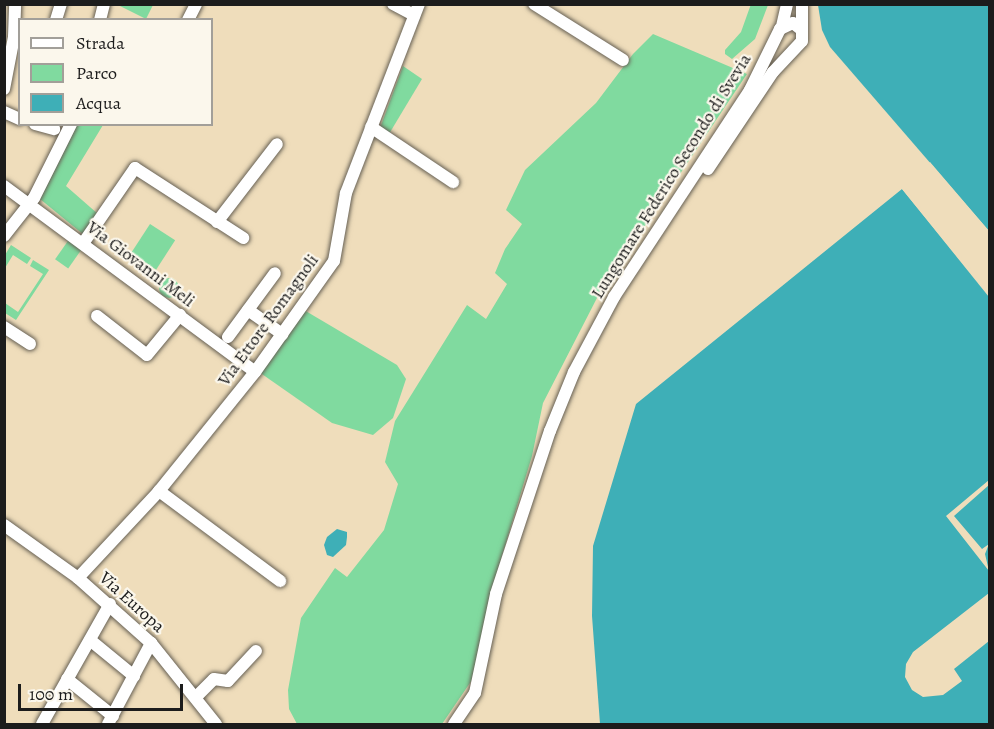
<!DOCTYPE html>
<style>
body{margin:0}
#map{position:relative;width:994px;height:729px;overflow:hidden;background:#efddbb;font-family:Alegreya,serif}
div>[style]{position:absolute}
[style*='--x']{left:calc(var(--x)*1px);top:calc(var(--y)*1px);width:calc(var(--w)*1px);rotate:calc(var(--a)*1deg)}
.green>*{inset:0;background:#80da9f;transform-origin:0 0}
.round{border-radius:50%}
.water>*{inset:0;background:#3eafb7}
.pier>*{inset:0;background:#efddbb}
.roads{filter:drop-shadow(0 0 2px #666054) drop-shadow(0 0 2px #666054)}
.minor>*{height:12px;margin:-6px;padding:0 6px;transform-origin:6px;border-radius:6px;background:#fff}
span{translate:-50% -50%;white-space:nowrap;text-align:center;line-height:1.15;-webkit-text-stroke:4.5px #fbf7ec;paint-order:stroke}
.street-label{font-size:18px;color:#1c1c1c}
.frame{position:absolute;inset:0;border:6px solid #1c1c1c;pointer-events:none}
.legend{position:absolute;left:18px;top:18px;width:195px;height:108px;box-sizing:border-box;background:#fbf7ec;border:2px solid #a29f99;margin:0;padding:8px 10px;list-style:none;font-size:18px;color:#1c1c1c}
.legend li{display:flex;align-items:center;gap:12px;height:30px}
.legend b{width:30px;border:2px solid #a29f99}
.scale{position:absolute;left:18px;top:684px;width:165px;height:27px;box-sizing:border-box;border:3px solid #1c1c1c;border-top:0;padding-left:8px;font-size:18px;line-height:21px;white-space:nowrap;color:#1c1c1c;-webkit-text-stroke:4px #fbf7ec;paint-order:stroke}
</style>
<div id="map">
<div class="green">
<i style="clip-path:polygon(751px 4px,768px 5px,755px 39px,732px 59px,725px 54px,725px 50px,741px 32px)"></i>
<i style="clip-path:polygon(118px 5px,153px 4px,153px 5px,146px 19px)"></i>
<i style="clip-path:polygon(653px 34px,747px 74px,598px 296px,543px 403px,532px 456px,495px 579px,472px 680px,442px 724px,297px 724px,289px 709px,288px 690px,301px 618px,335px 568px,347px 577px,384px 530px,398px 484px,385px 462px,395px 421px,467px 305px,486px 319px,507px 284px,495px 273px,505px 249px,522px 224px,506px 210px,525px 170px,596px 103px,633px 54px)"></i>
<i style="clip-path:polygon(403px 66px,422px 79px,389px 134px,380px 128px)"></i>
<i style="clip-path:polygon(77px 125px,103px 125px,66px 186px,98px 214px,84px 235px,40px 199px)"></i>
<i style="left:150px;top:224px;width:30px;height:35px;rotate:33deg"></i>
<i style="left:70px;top:238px;width:16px;height:26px;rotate:35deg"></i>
<i style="clip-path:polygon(11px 245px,31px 258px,27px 264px,13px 255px,5px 268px,5px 255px)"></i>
<i style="clip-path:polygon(33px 260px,49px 270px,16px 320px,5px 313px,5px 303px,18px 312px,43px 274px,30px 266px)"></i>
<i class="round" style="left:159px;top:278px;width:20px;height:20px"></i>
<i style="clip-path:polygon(304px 310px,397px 365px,406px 379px,393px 418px,373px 435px,332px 423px,259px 372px)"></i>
</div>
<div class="water">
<i style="clip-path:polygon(818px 5px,989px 5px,989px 231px,830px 47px,822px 30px)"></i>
<i style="clip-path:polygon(902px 189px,990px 297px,989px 593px,913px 652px,906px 664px,905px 677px,912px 690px,923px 697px,943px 695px,962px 681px,954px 669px,989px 641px,989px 724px,600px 724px,592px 616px,593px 546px,636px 404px)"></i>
<i style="clip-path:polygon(337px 529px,347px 532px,347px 537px,346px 545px,333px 557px,327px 555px,324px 545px,327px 537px)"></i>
</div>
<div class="pier">
<i style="clip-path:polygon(930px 162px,989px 231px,990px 234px,928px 164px)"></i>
<i style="clip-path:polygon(904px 187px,990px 292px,989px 297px,902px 189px)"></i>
<i style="clip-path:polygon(989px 480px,989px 485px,954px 516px,982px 549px,989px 544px,985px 554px,989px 571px,946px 516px)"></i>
</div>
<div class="roads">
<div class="minor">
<i style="--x:393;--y:4;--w:24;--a:28"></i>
<i style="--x:534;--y:4;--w:105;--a:32.2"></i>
<i style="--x:56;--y:20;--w:17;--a:-73"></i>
<i style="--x:100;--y:20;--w:16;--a:-76"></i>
<i style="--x:188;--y:20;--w:18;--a:-63"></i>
<i style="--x:782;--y:26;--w:23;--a:-77"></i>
<i style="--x:4;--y:89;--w:53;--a:-79.1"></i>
<i style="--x:14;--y:37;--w:33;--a:-88"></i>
<i style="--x:4;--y:112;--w:17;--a:24"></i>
<i style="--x:35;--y:124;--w:20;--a:15"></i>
<i style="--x:371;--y:127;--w:99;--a:33.9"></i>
<i style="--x:708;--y:169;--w:117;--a:-56.2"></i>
<i style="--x:773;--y:72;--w:42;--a:-46.9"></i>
<i style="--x:802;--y:41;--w:37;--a:-90"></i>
<i style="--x:4;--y:186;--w:312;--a:36.5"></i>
<i style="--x:217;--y:222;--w:98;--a:-52.4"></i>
<i style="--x:4;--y:236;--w:48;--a:-51.7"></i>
<i style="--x:34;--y:198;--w:83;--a:-63.4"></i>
<i style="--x:84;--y:242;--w:90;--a:-55.4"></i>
<i style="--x:135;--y:168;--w:129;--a:32.9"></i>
<i style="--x:248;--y:310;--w:42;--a:35.2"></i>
<i style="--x:97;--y:316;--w:63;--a:38"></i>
<i style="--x:147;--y:355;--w:52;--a:-50.5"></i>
<i style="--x:4;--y:327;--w:31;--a:33"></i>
<i style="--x:228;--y:337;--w:79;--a:-53.7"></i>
<i style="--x:159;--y:491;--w:151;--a:36.6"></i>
<i style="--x:4;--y:525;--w:91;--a:35.6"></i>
<i style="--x:78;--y:578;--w:98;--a:41.7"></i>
<i style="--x:151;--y:643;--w:104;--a:51.3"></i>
<i style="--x:78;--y:578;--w:119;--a:-47"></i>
<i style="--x:159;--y:491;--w:153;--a:-51.1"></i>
<i style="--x:255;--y:372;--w:136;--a:-54.6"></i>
<i style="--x:334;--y:261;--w:69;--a:-80"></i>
<i style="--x:346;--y:193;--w:203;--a:-68.9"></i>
<i style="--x:90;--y:640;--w:57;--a:39.3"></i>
<i style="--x:67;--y:679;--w:59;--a:38.8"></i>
<i style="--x:196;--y:697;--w:25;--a:-45"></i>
<i style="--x:214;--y:679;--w:14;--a:8"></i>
<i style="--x:228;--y:681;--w:41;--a:-47"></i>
<i style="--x:42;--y:724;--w:138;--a:-60.5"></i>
<i style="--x:108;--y:724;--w:92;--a:-62"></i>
<i style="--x:454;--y:724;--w:37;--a:-56"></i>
<i style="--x:475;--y:693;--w:101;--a:-78"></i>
<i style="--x:496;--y:594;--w:172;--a:-71.7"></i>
<i style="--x:550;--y:431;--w:64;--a:-67.9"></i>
<i style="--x:574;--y:372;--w:85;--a:-61.9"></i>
<i style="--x:614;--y:297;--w:248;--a:-56.7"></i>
<i style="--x:750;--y:90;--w:68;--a:-63.8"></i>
<i style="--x:780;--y:29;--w:14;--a:-25"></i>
<i style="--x:793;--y:23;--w:11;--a:38"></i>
</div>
</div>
<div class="street-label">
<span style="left:671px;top:176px;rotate:-58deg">Lungomare Federico Secondo di Svevia</span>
<span style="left:141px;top:264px;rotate:37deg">Via Giovanni Meli</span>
<span style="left:268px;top:320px;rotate:-54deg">Via Ettore Romagnoli</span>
<span style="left:132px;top:602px;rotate:42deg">Via Europa</span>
</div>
<div class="frame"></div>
<ul class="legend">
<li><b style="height:8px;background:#fff"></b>Strada</li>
<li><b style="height:16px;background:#80da9f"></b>Parco</li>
<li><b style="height:16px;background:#3eafb7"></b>Acqua</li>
</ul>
<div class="scale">100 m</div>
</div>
